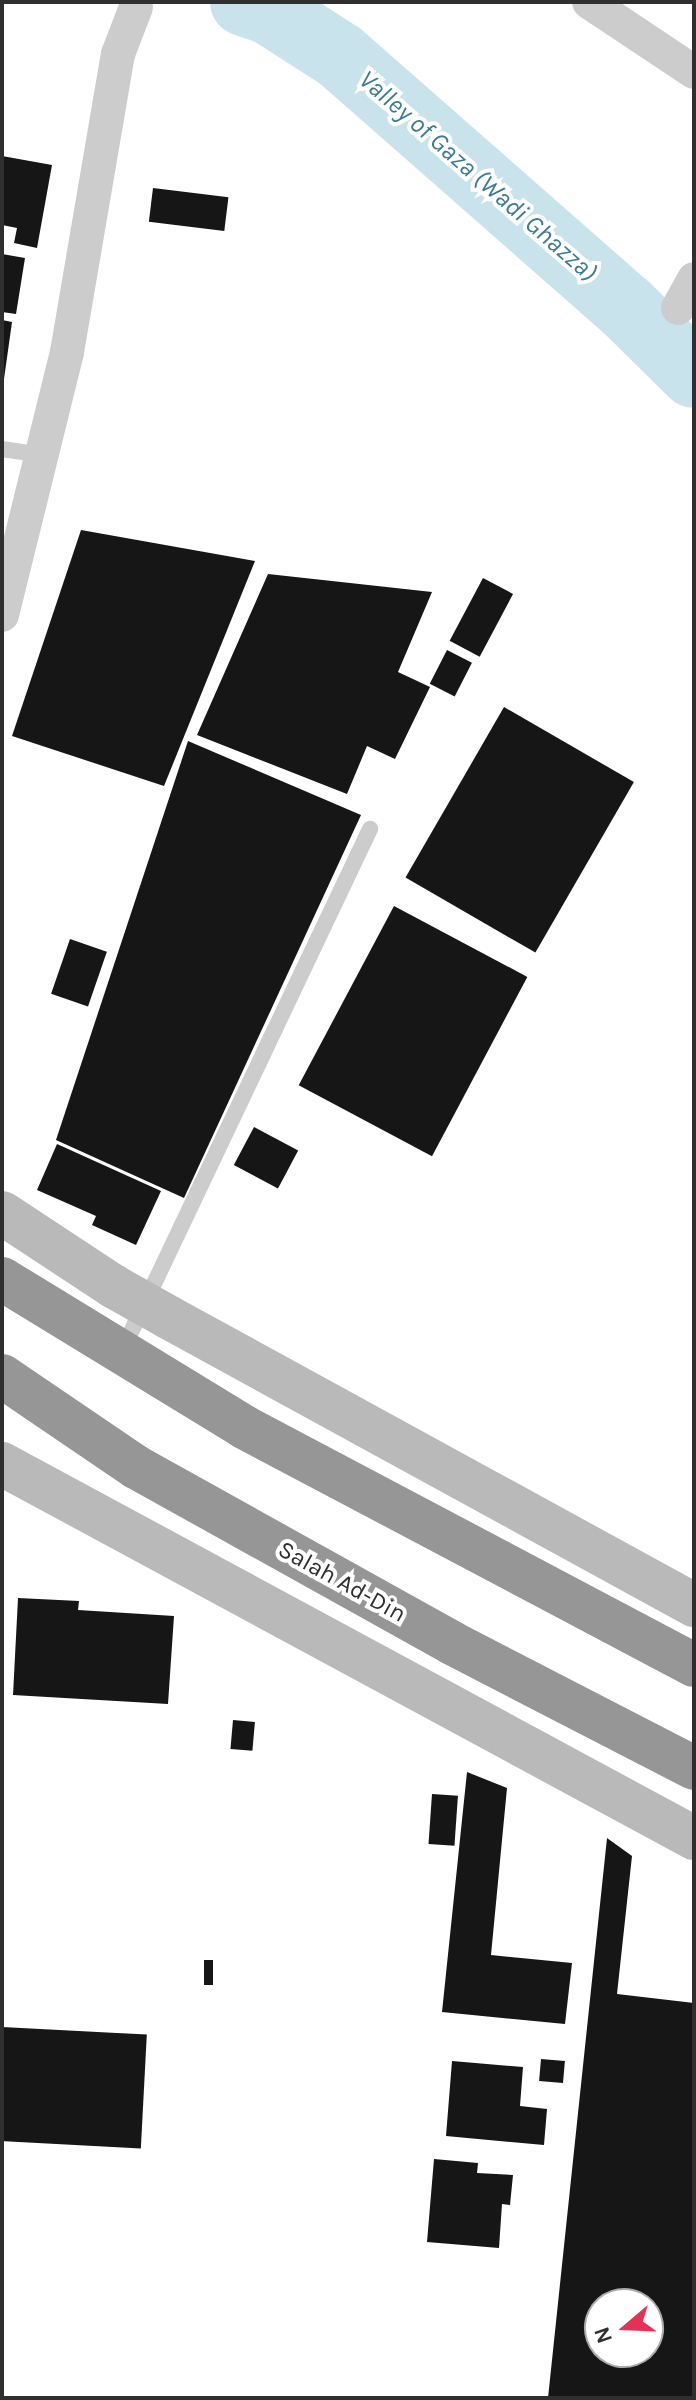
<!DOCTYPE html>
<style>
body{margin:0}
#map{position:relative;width:696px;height:2400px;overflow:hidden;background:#fff;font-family:Karla,sans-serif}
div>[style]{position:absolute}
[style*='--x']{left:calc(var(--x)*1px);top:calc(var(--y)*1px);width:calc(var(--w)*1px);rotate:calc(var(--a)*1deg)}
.river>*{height:68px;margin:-34px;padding:0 34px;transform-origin:34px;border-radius:34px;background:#c9e3ec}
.building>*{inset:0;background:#161616;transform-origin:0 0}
.lane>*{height:16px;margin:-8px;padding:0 8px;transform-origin:8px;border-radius:8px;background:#ccc}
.street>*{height:34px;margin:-17px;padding:0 17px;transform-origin:17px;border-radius:17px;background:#ccc}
.secondary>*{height:44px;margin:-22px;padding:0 22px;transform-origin:22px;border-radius:22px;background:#b9b9b9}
.highway>*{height:44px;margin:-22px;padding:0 22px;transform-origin:22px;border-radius:22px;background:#969696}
.secondary-bridge>*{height:44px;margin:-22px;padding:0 22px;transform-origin:22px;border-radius:22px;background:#b9b9b9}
span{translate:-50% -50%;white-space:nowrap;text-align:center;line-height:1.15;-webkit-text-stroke:8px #fff;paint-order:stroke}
.street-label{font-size:24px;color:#2f2f2f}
.water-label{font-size:26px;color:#3c7b91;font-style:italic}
.frame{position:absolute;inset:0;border:4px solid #2f2f2f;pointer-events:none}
.north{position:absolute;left:584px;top:2288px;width:80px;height:80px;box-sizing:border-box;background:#fff;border:2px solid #acacac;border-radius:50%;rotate:251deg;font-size:22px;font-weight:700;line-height:32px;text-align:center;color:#2f2f2f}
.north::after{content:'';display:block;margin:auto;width:28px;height:36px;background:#e63156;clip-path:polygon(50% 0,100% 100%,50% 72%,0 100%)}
</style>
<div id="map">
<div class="river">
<i style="--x:244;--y:2;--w:28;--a:19"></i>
<i style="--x:270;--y:11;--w:83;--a:32.7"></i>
<i style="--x:340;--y:56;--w:381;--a:41.3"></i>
<i style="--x:626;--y:307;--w:95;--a:44.6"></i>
</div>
<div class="building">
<i style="clip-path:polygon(2px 156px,52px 165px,37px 248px,14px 243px,17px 228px,2px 225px)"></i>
<i style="left:153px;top:188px;width:76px;height:34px;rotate:7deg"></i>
<i style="clip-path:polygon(2px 254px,25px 258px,16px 314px,2px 312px)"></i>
<i style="clip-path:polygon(2px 320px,12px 322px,4px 379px,2px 379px)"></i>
<i style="clip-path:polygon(81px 530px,255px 561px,164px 786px,12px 736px)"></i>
<i style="clip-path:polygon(268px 574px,432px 592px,398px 672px,430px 687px,395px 759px,367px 746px,347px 794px,197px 735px)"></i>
<i style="left:483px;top:578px;width:34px;height:71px;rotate:28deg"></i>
<i style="left:447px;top:650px;width:28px;height:38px;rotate:27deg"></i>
<i style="left:504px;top:707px;width:150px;height:197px;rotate:30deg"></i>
<i style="clip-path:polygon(188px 741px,361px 815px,184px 1198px,56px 1140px)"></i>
<i style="left:394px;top:906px;width:151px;height:203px;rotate:28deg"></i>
<i style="left:70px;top:939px;width:39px;height:58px;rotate:19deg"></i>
<i style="left:254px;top:1127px;width:50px;height:43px;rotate:28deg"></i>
<i style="clip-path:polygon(57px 1144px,161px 1191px,136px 1245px,92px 1225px,96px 1216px,37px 1190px)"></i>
<i style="clip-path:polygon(18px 1598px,79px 1601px,78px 1610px,174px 1616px,168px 1704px,13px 1695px)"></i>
<i style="left:233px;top:1720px;width:22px;height:29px;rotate:5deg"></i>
<i style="clip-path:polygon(467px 1772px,507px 1788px,491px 1955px,572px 1963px,565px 2024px,442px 2012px)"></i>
<i style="left:432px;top:1794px;width:26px;height:50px;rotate:4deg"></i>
<i style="clip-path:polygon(evenodd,607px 1838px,632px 1856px,617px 1994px,694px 2003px,694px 2398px,548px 2398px,607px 1838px,600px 2304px,648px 2304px,648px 2352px,600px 2352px,600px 2304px)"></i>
<i style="left:204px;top:1960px;width:9px;height:25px"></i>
<i style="left:2px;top:2027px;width:145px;height:114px;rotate:3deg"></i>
<i style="left:541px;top:2059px;width:24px;height:22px;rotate:5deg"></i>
<i style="clip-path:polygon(452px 2061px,523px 2067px,520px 2106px,547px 2109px,544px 2145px,446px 2136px)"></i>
<i style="clip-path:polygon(434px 2159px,478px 2163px,477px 2173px,513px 2175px,510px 2205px,502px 2204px,499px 2248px,427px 2242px)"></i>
</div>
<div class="lane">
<i style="--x:2;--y:449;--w:40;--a:8.5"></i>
<i style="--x:123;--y:1349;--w:576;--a:-64.59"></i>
</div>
<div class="street">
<i style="--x:589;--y:2;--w:126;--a:33.7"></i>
<i style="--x:678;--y:308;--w:33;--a:-61"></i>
<i style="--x:2;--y:615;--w:271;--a:-76.1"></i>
<i style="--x:67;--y:352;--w:302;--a:-80.3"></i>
<i style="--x:118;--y:54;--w:50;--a:-69"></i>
</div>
<div class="secondary">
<i style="--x:2;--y:1213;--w:133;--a:33.3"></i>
<i style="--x:168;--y:1317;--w:600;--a:28.7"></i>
<i style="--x:2;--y:1464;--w:787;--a:28.39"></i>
</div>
<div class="highway">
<i style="--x:2;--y:1279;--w:284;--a:31.4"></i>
<i style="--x:244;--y:1427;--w:509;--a:27.87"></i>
<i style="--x:2;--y:1376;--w:162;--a:34.2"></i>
<i style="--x:136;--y:1467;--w:362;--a:29.1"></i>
<i style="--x:452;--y:1643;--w:272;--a:27.3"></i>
</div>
<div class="secondary-bridge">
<i style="--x:113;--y:1286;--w:63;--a:29.4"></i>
</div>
<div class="street-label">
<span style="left:342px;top:1582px;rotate:29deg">Salah Ad-Din</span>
</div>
<div class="water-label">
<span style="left:478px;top:176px;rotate:41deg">Valley of Gaza (Wadi Ghazza)</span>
</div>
<div class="frame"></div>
<div class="north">N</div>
</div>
